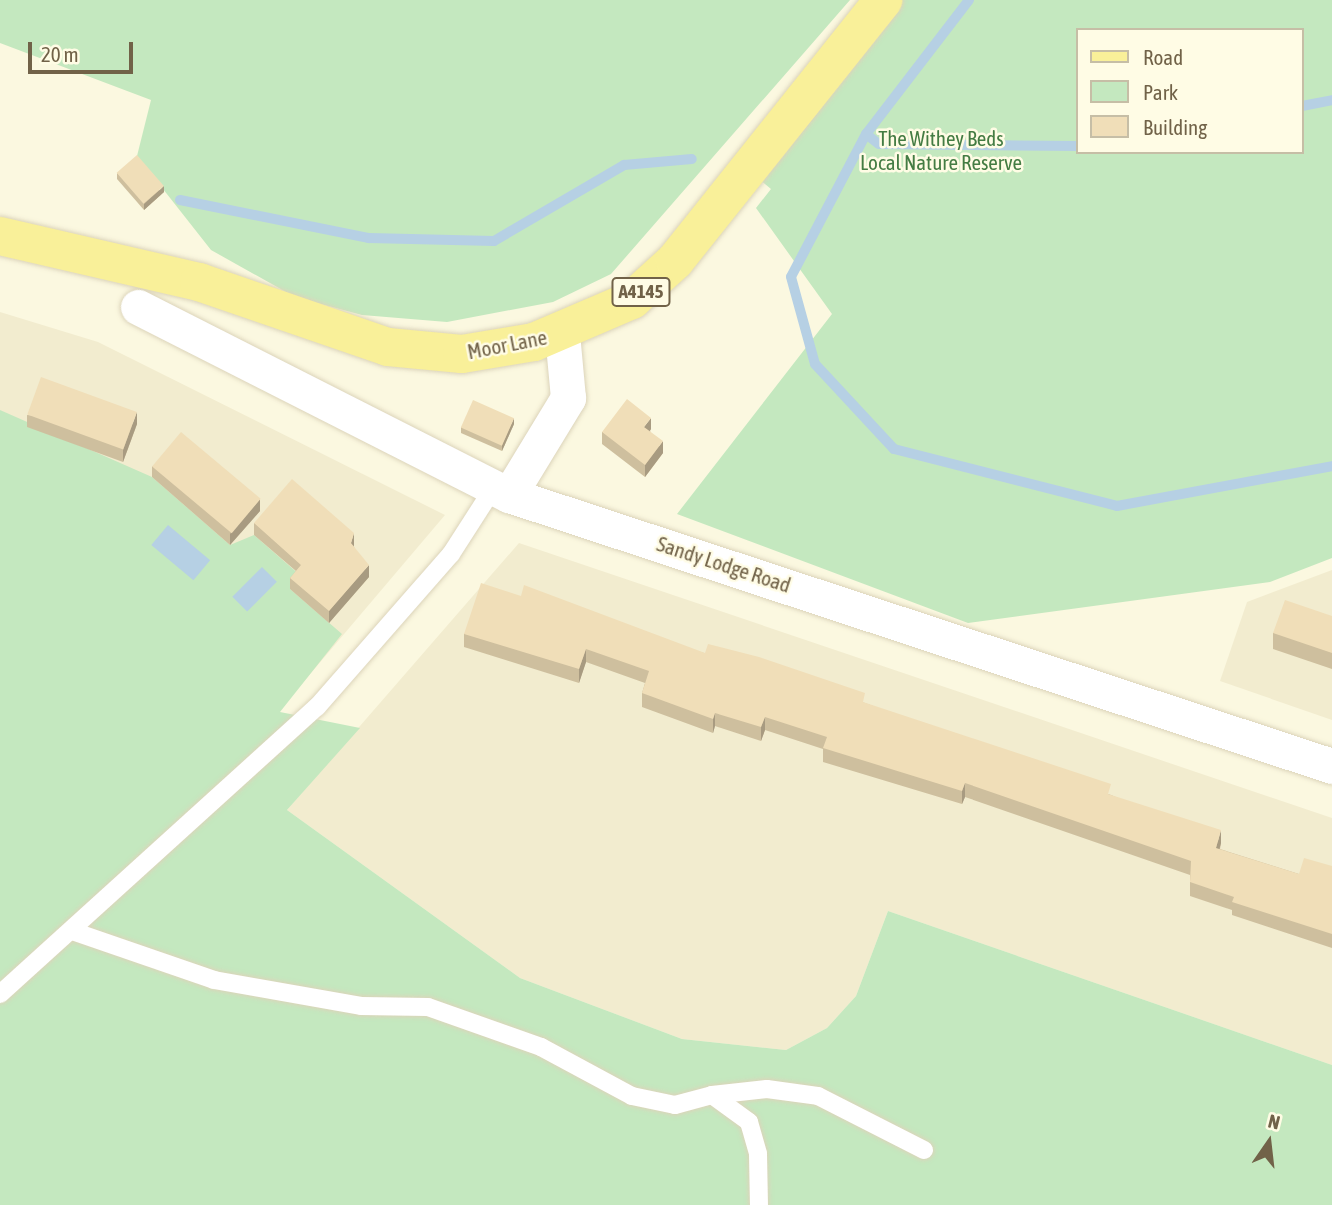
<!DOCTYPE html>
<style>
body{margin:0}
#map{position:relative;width:1332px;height:1205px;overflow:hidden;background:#fbf8e0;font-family:"Asap Condensed",sans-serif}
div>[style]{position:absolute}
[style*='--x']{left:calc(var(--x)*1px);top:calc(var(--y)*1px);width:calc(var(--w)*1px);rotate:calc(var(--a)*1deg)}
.residential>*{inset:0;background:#f2eccf}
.green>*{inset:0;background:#c4e8bf}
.water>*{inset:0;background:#b6d0e4;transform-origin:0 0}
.stream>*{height:10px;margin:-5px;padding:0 5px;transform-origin:5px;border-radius:5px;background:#b6d0e4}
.roads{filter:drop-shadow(0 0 2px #dcd4ba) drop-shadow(0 0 2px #dcd4ba)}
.lane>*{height:18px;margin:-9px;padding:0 9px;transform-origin:9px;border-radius:9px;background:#fff}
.street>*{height:35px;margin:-17.5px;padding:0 17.5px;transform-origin:17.5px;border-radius:17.5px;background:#fff}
.primary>*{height:38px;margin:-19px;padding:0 19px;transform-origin:19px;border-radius:19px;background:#f9f099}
.wall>*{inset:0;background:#cebf9e}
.shaded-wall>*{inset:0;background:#a89b81}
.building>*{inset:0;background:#f0deb8;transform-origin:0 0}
span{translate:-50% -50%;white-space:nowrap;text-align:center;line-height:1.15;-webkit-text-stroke:5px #fffce5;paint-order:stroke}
.shield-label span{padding:2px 5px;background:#fffce5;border:2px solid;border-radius:5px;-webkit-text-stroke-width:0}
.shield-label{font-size:19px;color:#716248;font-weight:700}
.park-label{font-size:21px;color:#447c43}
.street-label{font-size:21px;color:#716248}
.legend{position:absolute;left:1076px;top:28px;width:228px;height:126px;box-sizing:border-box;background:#fffce5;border:2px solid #c6bea6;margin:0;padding:9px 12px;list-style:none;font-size:21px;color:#716248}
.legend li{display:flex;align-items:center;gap:14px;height:35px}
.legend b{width:35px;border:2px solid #c6bea6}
.north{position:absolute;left:1234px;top:1107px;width:70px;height:70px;-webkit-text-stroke:5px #fffce5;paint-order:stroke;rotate:14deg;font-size:19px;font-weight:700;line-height:28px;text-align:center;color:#716248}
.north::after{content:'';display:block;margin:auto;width:24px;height:32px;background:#716248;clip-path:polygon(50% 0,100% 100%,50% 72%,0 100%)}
.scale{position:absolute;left:28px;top:42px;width:105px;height:32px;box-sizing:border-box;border:4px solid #716248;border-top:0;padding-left:9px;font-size:21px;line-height:24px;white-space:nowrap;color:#716248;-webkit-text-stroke:5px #fffce5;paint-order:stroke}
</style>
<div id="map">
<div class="residential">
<i style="clip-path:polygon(0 312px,98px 342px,445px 515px,294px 693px,0 554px)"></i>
<i style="clip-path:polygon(519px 543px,1332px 818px,1332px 1065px,888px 911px,856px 996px,827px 1028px,786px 1050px,682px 1039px,520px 978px,287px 810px)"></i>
<i style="clip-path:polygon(1332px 570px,1332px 720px,1220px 681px,1247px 602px)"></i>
</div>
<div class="green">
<i style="clip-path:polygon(0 0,850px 0,611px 274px,553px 302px,447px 322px,362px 315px,295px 297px,211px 250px,137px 156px,151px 100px,0 43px)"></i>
<i style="clip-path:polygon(evenodd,883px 0,1332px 0,1332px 558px,1270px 582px,968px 623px,677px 514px,832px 314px,756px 208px,771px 189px,748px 170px,883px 0,1078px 30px,1302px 30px,1302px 152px,1078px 152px,1078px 30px)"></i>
<i style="clip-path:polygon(0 410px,152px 477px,230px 545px,254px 535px,301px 576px,290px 589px,342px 634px,280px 712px,360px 728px,287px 810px,520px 978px,682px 1039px,786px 1050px,827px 1028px,856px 996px,888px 911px,1332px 1065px,1332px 1205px,0 1205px)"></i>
</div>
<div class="water">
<i style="left:168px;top:525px;width:55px;height:26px;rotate:40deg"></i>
<i style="left:262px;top:567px;width:21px;height:42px;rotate:45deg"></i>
</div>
<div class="stream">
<i style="--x:969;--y:0;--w:169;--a:127.5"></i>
<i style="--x:866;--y:134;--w:16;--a:38"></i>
<i style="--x:879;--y:144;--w:199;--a:0.6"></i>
<i style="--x:1302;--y:106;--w:31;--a:-11"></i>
<i style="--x:866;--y:134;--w:161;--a:117.7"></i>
<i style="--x:791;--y:277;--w:90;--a:74.6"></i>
<i style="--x:815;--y:364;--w:116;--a:47.1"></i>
<i style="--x:894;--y:449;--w:230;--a:14.3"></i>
<i style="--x:1117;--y:506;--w:219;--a:-10.5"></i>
<i style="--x:180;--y:200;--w:193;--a:11.4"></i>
<i style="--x:369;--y:238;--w:125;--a:1.4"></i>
<i style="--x:494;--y:241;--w:151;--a:-30.3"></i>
<i style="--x:624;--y:165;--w:68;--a:-5"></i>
</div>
<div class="roads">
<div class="lane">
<i style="--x:72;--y:931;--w:150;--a:19"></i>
<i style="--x:214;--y:980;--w:149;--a:10"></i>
<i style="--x:361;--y:1006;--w:67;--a:0.9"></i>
<i style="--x:428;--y:1007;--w:120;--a:19.5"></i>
<i style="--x:541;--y:1047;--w:103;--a:28.3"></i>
<i style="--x:632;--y:1096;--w:44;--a:11.8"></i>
<i style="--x:675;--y:1105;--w:38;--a:-15"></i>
<i style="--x:712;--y:1095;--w:46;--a:36.1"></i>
<i style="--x:749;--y:1122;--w:33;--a:74"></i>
<i style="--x:758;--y:1154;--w:51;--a:88.9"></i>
<i style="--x:0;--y:994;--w:428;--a:-42.2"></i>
<i style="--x:317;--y:707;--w:203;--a:-48.8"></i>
<i style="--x:451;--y:554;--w:80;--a:-57.3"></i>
<i style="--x:712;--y:1095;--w:55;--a:-6.2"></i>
<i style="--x:767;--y:1089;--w:51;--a:7.8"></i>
<i style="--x:818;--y:1096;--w:119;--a:27"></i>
</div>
<div class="street">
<i style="--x:138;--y:307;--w:416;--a:26.9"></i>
<i style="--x:509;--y:495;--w:866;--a:18.23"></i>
<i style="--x:509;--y:495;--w:114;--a:-58.7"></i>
<i style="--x:568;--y:398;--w:65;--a:-95.3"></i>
</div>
<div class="primary">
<i style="--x:0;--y:236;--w:204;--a:13"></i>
<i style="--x:199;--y:282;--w:200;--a:19"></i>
<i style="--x:388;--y:347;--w:74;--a:5.4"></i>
<i style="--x:462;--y:354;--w:73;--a:-9.5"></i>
<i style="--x:534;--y:342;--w:107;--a:-23.2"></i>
<i style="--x:632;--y:300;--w:58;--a:-42.2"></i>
<i style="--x:675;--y:261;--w:334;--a:-51.4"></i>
</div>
</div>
<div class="wall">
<i style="clip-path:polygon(117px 173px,164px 192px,144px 210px,117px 179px)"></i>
<i style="clip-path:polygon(27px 415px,137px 424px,123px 462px,27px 427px)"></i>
<i style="clip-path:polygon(514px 424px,502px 451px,461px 433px,461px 427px)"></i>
<i style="clip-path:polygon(651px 429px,650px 431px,663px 453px,645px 477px,602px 444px,602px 432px)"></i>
<i style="clip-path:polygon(152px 466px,260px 511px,230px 545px,152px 477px)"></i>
<i style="clip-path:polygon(254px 523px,354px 545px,354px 547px,369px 577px,329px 623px,290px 589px,290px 578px,296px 571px,254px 535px)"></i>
<i style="clip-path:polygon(521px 596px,865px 703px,1111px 795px,1221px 843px,1220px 849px,1299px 874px,1332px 866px,1332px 948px,1232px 915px,1232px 910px,1190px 896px,1190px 875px,965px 797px,962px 804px,823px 762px,823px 749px,765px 730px,761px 741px,715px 726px,713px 733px,642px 707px,642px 693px,645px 683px,586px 662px,579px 683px,464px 647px,464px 634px)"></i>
<i style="clip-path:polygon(1332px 616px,1332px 669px,1273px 649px,1273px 633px)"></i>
</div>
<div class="shaded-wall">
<i style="clip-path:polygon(164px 186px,164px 192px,144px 210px,144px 204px)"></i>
<i style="clip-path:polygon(137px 412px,137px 424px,123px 462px,123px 450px)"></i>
<i style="clip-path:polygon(514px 418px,514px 424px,502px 451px,502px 445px)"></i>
<i style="clip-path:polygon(651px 418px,651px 429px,644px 439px,644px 427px)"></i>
<i style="clip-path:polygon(663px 441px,663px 453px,645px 477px,645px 465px)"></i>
<i style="clip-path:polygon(260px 499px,260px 511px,230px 545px,230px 534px)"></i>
<i style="clip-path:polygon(354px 533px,354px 545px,351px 555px,351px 543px)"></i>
<i style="clip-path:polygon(369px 565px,369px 577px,329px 623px,329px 611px)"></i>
<i style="clip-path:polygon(586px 649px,586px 662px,579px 683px,579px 669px)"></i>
<i style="clip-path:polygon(715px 713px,715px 726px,713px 733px,713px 719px)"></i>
<i style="clip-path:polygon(765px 717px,765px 730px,761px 741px,761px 727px)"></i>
<i style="clip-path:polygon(965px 783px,965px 797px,962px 804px,962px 791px)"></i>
<i style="clip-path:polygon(1221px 830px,1221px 843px,1216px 862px,1216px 848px)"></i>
</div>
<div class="building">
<i style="left:137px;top:155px;width:41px;height:27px;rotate:49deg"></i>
<i style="left:41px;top:377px;width:102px;height:40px;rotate:20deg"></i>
<i style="clip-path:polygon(627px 399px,651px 418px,644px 427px,663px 441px,645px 465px,602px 432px)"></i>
<i style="left:473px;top:400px;width:45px;height:30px;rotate:24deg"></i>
<i style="left:181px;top:432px;width:104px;height:45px;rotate:40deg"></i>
<i style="clip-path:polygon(292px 479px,354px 533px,351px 543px,369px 565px,329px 611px,290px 578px,301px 565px,254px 523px)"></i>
<i style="clip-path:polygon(481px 583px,521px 596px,524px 585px,705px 653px,708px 644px,759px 657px,865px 693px,863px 702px,1111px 784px,1108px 794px,1221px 830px,1216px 848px,1299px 874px,1304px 858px,1332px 866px,1332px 934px,1232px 902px,1234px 897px,1190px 882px,1191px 861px,965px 783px,962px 791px,823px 748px,827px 737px,765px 717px,761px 727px,715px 713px,713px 719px,642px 693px,649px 671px,586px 649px,579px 669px,464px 634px)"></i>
<i style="clip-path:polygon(1285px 600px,1332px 616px,1332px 653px,1273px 633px)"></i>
</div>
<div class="shield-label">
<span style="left:641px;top:292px">A4145</span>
</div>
<div class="park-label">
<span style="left:941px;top:150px">The Withey Beds<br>Local Nature Reserve</span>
</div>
<div class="street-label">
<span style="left:507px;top:344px;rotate:-11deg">Moor Lane</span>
<span style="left:724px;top:564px;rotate:18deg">Sandy Lodge Road</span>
</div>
<ul class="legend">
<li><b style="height:9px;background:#f9f099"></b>Road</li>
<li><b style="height:19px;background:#c4e8bf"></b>Park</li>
<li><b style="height:19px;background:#f0deb8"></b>Building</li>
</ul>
<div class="north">N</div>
<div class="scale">20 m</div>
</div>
